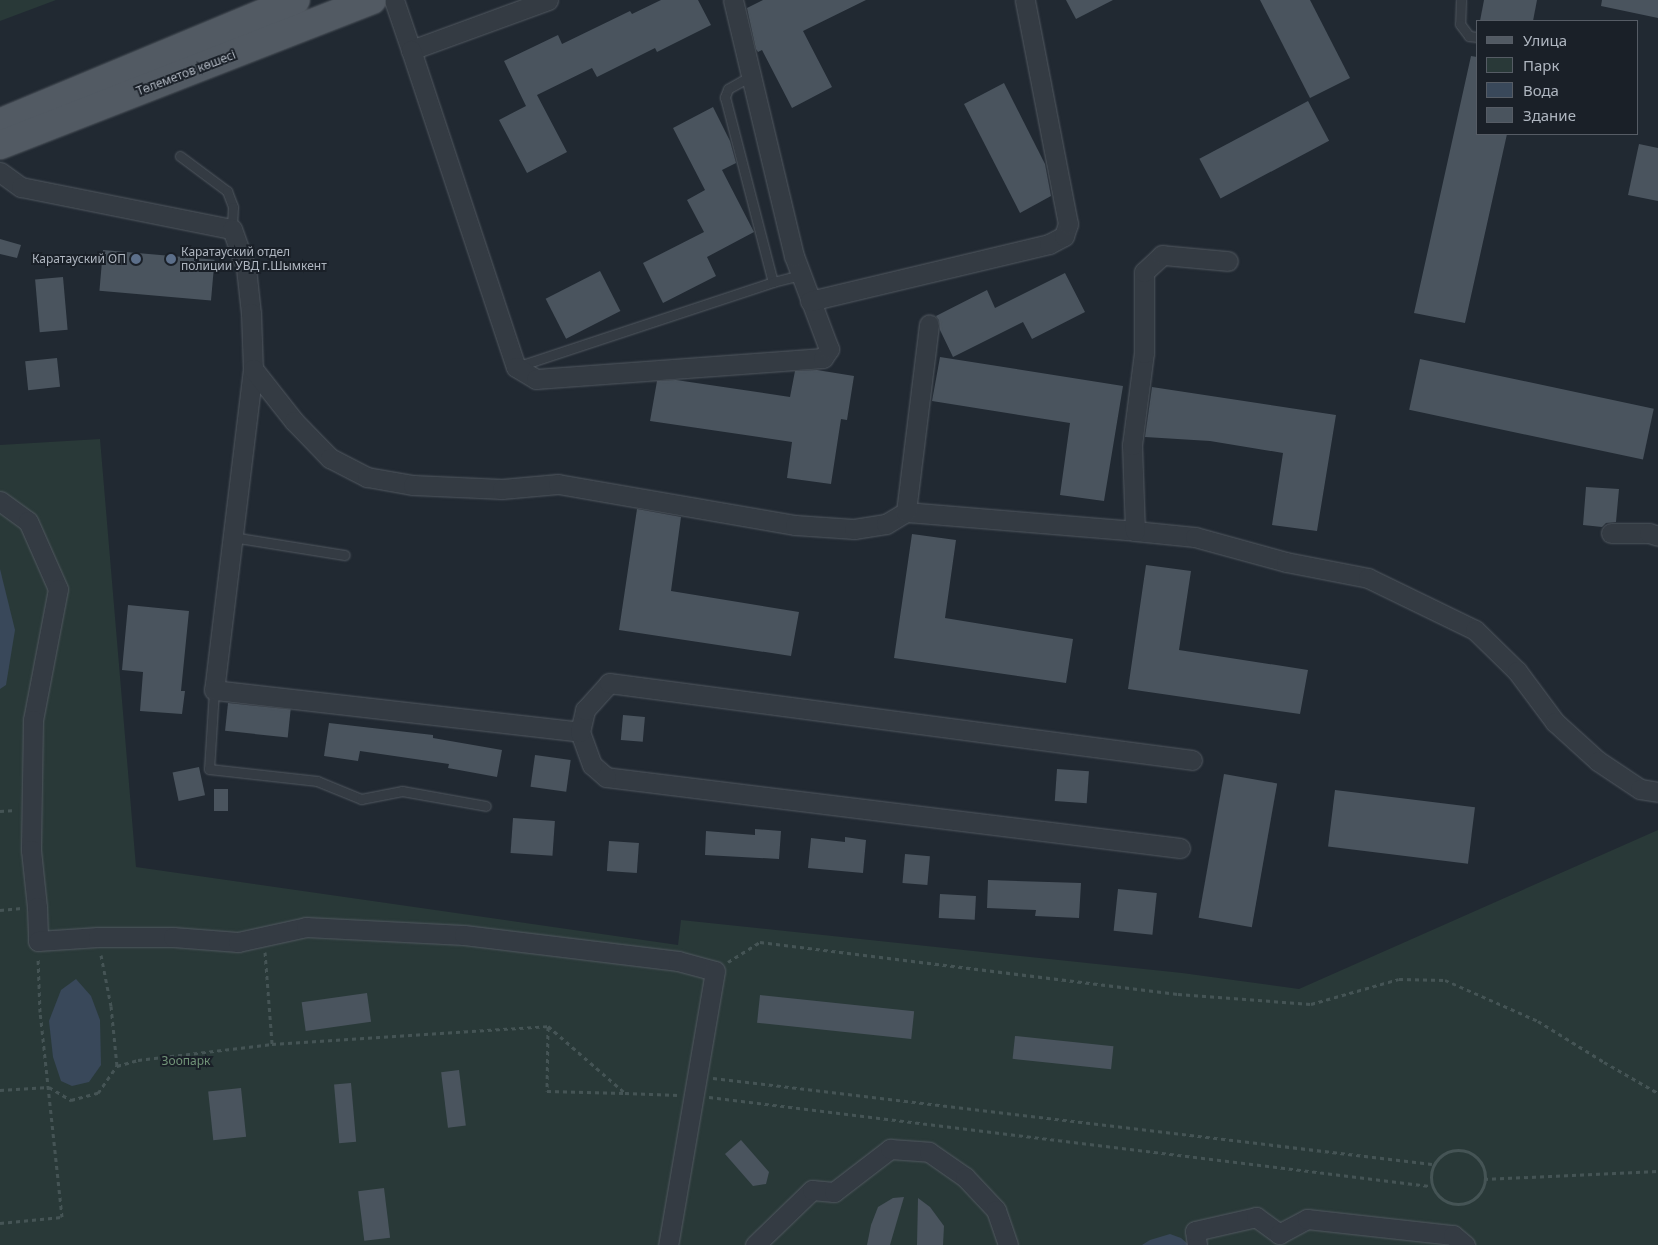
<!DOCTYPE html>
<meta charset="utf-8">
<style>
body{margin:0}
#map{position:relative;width:1658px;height:1245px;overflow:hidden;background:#212932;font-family:"Noto Sans",sans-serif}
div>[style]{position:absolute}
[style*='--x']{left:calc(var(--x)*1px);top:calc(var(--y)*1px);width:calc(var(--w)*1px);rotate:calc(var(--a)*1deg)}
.green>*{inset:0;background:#293938}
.water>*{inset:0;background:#39485a}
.building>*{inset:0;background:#4a545e;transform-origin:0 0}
.path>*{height:3px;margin-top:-1.5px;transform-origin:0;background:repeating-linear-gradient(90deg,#455455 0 4px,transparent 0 8px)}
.path>.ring{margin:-1.5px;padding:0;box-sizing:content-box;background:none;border:3px solid #455455;border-radius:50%}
.roads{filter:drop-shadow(0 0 1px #525961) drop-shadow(0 0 1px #525961)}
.service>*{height:9px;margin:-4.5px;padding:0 4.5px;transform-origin:4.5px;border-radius:4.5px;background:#343b43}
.minor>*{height:19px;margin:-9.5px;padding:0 9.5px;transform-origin:9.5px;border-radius:9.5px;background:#343b43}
.primary>*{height:28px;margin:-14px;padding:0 14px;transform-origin:14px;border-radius:14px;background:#525a63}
.dots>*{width:14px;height:14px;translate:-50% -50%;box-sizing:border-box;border:2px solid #1a2028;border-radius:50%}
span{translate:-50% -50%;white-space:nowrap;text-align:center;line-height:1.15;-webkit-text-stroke:4px #1a2028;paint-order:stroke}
.street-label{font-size:12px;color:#afb6c0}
.poi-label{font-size:12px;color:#afb6c0}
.left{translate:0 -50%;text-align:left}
.right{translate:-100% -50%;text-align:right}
.park-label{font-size:12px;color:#719378}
.legend{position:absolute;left:1476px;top:20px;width:162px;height:115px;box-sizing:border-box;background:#1a2028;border:1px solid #565c65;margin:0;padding:6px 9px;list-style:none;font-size:15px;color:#afb6c0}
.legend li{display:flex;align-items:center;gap:10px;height:25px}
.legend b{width:25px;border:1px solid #565c65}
</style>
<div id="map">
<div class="green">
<i style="clip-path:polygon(0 0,56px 0,0 21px)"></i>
<i style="clip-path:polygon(100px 439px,136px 867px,678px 945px,681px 920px,1182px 973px,1299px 989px,1658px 830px,1658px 1245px,0 1245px,0 445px)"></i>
</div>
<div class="water">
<i style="clip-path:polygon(0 569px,15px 630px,6px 685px,0 689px)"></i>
<i style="clip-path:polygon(76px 979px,91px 996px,100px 1020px,101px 1065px,89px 1082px,72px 1086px,61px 1081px,53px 1057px,49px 1021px,61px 990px)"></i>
<i style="clip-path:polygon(1170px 1234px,1181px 1238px,1189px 1245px,1142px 1245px,1150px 1240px)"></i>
</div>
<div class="building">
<i style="clip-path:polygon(661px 0,698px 0,711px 25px,657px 52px,655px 48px,597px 77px,592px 68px,537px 95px,567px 152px,527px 173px,499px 120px,526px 106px,504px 61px,558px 35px,562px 44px,630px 11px,632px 14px)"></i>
<i style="clip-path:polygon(763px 0,866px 0,803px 31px,832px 87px,792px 108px,762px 50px,758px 52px,756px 49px,747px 8px)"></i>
<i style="clip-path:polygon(1066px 0,1113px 0,1076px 19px)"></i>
<i style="clip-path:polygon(1260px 0,1310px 0,1350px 78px,1310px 98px)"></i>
<i style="clip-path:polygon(1484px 0,1537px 0,1533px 21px,1480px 21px)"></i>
<i style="clip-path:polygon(1602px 0,1658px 0,1658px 18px,1601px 6px)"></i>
<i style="clip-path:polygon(1471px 56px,1477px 57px,1477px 134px,1507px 134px,1465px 323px,1414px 313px)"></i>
<i style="clip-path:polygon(1004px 83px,1045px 164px,1051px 196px,1020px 213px,964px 104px)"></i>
<i style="left:1308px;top:101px;width:45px;height:123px;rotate:62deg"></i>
<i style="clip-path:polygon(713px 107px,730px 141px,736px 163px,722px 170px,754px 232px,707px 257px,716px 276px,663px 303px,643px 263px,704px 232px,687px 200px,705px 190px,673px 128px)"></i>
<i style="clip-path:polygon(1639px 144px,1658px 148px,1658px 201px,1628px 195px)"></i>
<i style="clip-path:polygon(0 239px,21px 245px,17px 258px,0 254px)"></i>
<i style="left:103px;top:250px;width:112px;height:41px;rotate:5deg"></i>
<i style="left:600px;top:271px;width:45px;height:61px;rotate:63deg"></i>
<i style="clip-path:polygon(1065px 273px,1085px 312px,1032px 339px,1023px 322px,953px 357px,940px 330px,939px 320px,936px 316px,987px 290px,995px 308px)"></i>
<i style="left:63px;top:277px;width:53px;height:28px;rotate:85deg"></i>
<i style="clip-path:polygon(940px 357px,1123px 386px,1104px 501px,1060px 495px,1070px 423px,932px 401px)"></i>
<i style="left:57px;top:358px;width:29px;height:32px;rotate:84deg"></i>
<i style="left:1420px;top:359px;width:239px;height:52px;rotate:12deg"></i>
<i style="clip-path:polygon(817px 370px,854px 376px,847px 420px,841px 419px,831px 484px,787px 478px,792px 442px,650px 421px,657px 381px,676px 380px,790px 397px,795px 371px)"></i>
<i style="clip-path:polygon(1152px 387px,1336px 415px,1317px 531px,1272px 525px,1283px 453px,1210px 441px,1145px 437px)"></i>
<i style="clip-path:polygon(1586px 487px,1619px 489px,1616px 522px,1606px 523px,1602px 527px,1583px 525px)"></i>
<i style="clip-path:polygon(637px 509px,681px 517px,671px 591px,799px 612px,791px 656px,619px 630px)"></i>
<i style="clip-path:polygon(912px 534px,956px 540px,945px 618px,1073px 639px,1066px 683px,894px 658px)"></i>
<i style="clip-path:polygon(1146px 565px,1191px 571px,1179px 650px,1308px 670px,1300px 714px,1128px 689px)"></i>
<i style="clip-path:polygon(128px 605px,189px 611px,181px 691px,185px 691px,182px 714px,140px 711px,143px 672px,122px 670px)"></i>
<i style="left:228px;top:703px;width:63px;height:28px;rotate:6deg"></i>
<i style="left:623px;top:715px;width:22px;height:25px;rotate:5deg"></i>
<i style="clip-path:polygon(329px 723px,433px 735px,433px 738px,502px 750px,497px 777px,448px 768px,449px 764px,360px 751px,358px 761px,324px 756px)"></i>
<i style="left:535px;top:755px;width:36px;height:32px;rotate:8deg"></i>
<i style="left:199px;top:767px;width:29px;height:27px;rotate:78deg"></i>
<i style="left:1057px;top:769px;width:32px;height:32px;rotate:4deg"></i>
<i style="left:1224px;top:774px;width:54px;height:146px;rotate:10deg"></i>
<i style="left:214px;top:789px;width:14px;height:22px"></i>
<i style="left:1335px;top:790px;width:141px;height:57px;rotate:7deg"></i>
<i style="left:513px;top:818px;width:42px;height:35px;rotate:4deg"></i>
<i style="clip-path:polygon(755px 829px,781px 831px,779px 859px,705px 855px,706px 831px,755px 835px)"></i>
<i style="clip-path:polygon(845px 837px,866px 840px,863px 873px,808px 868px,811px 838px,845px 842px)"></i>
<i style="left:609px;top:841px;width:30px;height:30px;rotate:4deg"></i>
<i style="left:905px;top:854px;width:25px;height:29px;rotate:5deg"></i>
<i style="clip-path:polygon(988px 880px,1081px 883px,1079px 918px,1035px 916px,1036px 910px,987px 908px)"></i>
<i style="left:1118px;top:889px;width:39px;height:42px;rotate:6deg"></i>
<i style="left:940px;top:894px;width:36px;height:24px;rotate:3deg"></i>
<i style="left:367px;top:993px;width:29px;height:66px;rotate:82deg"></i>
<i style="left:760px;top:995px;width:155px;height:28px;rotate:6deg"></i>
<i style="left:1015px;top:1036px;width:99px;height:23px;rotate:6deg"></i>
<i style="left:459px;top:1070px;width:56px;height:18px;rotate:83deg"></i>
<i style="left:351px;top:1083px;width:59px;height:17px;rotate:85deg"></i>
<i style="left:241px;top:1088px;width:49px;height:33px;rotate:84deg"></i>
<i style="clip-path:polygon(741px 1140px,769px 1172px,766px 1184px,753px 1186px,725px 1154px)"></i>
<i style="left:384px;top:1188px;width:50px;height:26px;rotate:83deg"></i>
<i style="clip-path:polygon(904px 1197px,890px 1245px,867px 1245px,871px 1225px,878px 1207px,893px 1198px)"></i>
<i style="clip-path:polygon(918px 1198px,930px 1207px,944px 1226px,943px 1245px,917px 1245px)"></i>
</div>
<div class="path">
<i style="--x:0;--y:811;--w:16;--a:-4"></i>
<i style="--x:0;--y:910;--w:22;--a:-5"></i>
<i style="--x:265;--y:952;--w:92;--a:85.6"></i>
<i style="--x:101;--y:955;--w:52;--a:78.9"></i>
<i style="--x:111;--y:1006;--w:60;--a:84.3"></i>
<i style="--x:728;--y:962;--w:38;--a:-32"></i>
<i style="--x:760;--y:942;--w:421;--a:7.1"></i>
<i style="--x:1178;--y:994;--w:133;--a:4.3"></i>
<i style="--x:1311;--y:1004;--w:91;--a:-15.9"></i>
<i style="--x:1399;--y:979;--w:46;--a:1.2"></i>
<i style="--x:1445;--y:980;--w:102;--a:23.8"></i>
<i style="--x:1538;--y:1021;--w:78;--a:31.8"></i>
<i style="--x:1604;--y:1062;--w:62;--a:29.9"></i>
<i style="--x:548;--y:1027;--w:64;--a:90.9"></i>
<i style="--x:547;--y:1091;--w:77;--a:1.5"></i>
<i style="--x:713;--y:1078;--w:724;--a:6.82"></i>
<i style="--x:0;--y:1090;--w:49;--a:-3.5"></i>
<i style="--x:49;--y:1087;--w:26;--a:31"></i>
<i style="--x:71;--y:1100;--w:28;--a:-15"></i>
<i style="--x:98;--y:1093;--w:33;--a:-55"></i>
<i style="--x:117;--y:1066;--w:22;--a:-16"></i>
<i style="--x:138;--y:1060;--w:135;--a:-6.8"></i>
<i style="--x:272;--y:1044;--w:277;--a:-3.7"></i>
<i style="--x:548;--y:1026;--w:102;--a:41"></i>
<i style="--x:625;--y:1093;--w:53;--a:2.2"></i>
<i style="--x:709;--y:1097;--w:726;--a:7.04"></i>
<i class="ring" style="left:1431px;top:1150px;width:51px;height:51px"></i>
<i style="--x:1484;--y:1179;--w:174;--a:-2.6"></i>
<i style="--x:0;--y:1223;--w:62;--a:-5.5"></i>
<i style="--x:62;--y:1217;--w:206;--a:-96.1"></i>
<i style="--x:40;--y:1012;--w:54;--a:-92.1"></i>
</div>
<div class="roads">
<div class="service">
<i style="--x:1461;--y:0;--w:24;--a:92"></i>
<i style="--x:1460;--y:24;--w:15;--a:53"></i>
<i style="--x:1469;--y:36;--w:8;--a:7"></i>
<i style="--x:751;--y:76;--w:26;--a:151"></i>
<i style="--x:728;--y:89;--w:9;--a:111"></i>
<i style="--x:725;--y:97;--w:191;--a:75.5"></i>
<i style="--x:180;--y:156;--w:59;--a:36.7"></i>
<i style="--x:227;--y:191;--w:17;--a:69"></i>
<i style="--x:233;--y:207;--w:22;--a:93"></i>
<i style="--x:516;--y:367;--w:271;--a:-18.3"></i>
<i style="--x:773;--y:282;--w:29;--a:-14"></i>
<i style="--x:232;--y:537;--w:114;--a:9.1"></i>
<i style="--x:214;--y:690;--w:79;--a:93.6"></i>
<i style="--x:209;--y:769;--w:109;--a:6.3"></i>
<i style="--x:317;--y:781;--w:48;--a:22.2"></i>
<i style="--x:361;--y:799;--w:42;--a:-11"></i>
<i style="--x:402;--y:791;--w:85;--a:10.1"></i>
</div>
<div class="minor">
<i style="--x:394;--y:0;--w:53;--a:71.2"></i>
<i style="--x:548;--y:0;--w:146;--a:159.9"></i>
<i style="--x:411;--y:50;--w:334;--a:71.7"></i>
<i style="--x:516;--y:367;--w:23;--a:31"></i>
<i style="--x:536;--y:379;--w:288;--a:-4.2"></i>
<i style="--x:823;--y:358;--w:11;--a:-56"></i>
<i style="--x:829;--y:349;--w:99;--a:-110.6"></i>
<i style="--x:794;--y:256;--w:263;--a:-103.4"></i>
<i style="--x:0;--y:172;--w:26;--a:36"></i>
<i style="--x:21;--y:187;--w:215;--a:11.3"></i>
<i style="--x:232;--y:229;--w:41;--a:70.3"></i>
<i style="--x:246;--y:268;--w:45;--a:83.7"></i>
<i style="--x:251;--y:313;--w:56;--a:88"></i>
<i style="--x:253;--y:369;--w:323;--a:96.9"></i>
<i style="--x:214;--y:690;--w:368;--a:6.5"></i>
<i style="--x:810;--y:301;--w:246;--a:-13.4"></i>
<i style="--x:1049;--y:244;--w:17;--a:-28"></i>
<i style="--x:1064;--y:236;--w:13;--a:-72"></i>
<i style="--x:1068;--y:224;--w:228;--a:-100.9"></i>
<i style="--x:253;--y:369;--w:66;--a:51.7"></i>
<i style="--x:294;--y:421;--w:52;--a:45.8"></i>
<i style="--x:330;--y:458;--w:42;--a:27.2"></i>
<i style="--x:367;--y:477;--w:47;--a:9.9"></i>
<i style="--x:413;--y:485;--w:89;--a:2.6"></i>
<i style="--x:502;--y:489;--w:56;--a:-5.1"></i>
<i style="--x:558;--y:484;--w:241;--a:9.8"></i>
<i style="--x:795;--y:525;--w:59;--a:3.9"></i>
<i style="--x:854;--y:529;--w:32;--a:-9"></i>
<i style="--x:886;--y:524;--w:23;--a:-31"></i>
<i style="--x:906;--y:512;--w:230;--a:4.7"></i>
<i style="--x:1135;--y:531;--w:60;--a:5.7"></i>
<i style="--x:1195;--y:537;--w:94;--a:15.4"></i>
<i style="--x:1286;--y:562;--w:84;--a:11"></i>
<i style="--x:1368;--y:578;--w:119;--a:25.9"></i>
<i style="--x:1475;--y:630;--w:59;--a:44.3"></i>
<i style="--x:1517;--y:671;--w:64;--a:53.3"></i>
<i style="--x:1555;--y:722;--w:58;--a:42.2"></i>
<i style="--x:1598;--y:761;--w:50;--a:33.7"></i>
<i style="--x:1640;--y:789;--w:18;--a:9"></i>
<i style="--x:0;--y:501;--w:34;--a:36"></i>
<i style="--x:28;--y:521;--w:74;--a:66.2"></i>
<i style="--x:58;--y:589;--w:133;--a:100.8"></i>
<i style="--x:33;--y:720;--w:130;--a:90.9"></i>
<i style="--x:31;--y:850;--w:57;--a:84"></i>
<i style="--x:37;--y:907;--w:34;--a:88"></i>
<i style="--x:38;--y:941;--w:60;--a:-3.8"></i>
<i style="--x:98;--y:937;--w:75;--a:0"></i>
<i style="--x:173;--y:937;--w:65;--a:4.4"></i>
<i style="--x:238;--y:942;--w:70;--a:-12.4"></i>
<i style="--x:306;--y:927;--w:158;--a:2.9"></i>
<i style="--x:464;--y:935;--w:216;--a:6.9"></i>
<i style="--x:678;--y:961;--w:38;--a:15"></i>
<i style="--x:715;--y:971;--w:278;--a:99.7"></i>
<i style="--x:906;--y:512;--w:189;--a:-83"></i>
<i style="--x:1135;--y:531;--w:86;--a:-92"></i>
<i style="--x:1132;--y:445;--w:93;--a:-82.6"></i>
<i style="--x:1144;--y:353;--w:81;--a:-90"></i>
<i style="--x:1144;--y:272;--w:25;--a:-43"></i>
<i style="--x:1162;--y:255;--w:66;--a:5.2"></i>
<i style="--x:1611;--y:533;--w:38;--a:0"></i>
<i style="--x:1649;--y:533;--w:9;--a:18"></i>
<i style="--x:1180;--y:848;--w:578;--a:-172.95"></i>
<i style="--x:606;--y:777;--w:18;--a:-139"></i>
<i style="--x:592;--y:765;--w:35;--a:-110"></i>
<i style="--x:580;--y:732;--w:23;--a:-77"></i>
<i style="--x:585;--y:710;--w:36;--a:-48"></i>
<i style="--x:609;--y:683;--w:588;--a:7.52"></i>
<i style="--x:755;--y:1245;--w:79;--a:-44"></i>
<i style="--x:812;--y:1190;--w:22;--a:5"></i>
<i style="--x:834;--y:1192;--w:71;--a:-37.5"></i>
<i style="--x:890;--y:1149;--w:39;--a:4"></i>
<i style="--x:929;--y:1152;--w:44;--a:34.8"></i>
<i style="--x:965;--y:1177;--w:45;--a:46.8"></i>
<i style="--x:996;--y:1210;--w:37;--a:71"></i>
<i style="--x:1197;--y:1245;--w:14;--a:-98"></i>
<i style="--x:1195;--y:1231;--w:63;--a:-12.9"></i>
<i style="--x:1256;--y:1217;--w:29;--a:36"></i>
<i style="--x:1279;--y:1234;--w:32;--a:-28"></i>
<i style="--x:1307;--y:1219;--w:147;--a:6.3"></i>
<i style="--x:1453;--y:1235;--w:16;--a:40"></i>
</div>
<div class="primary">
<i style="--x:0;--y:123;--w:320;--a:-22.6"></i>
<i style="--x:0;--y:145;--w:399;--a:-21.3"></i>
</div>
</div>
<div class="dots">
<i style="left:136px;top:259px;background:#5c6f8a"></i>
<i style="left:171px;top:259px;background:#5c6f8a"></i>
</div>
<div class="street-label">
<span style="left:186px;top:73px;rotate:-21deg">Төлеметов көшесі</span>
</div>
<div class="poi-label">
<span class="left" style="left:181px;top:259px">Каратауский отдел<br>полиции УВД г.Шымкент</span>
<span class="right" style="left:126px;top:259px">Каратауский ОП</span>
</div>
<div class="park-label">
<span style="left:186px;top:1061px">Зоопарк</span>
</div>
<ul class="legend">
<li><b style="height:6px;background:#525a63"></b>Улица</li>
<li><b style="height:14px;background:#293938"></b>Парк</li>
<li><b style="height:14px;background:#39485a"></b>Вода</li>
<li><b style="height:14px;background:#4a545e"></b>Здание</li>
</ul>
</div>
